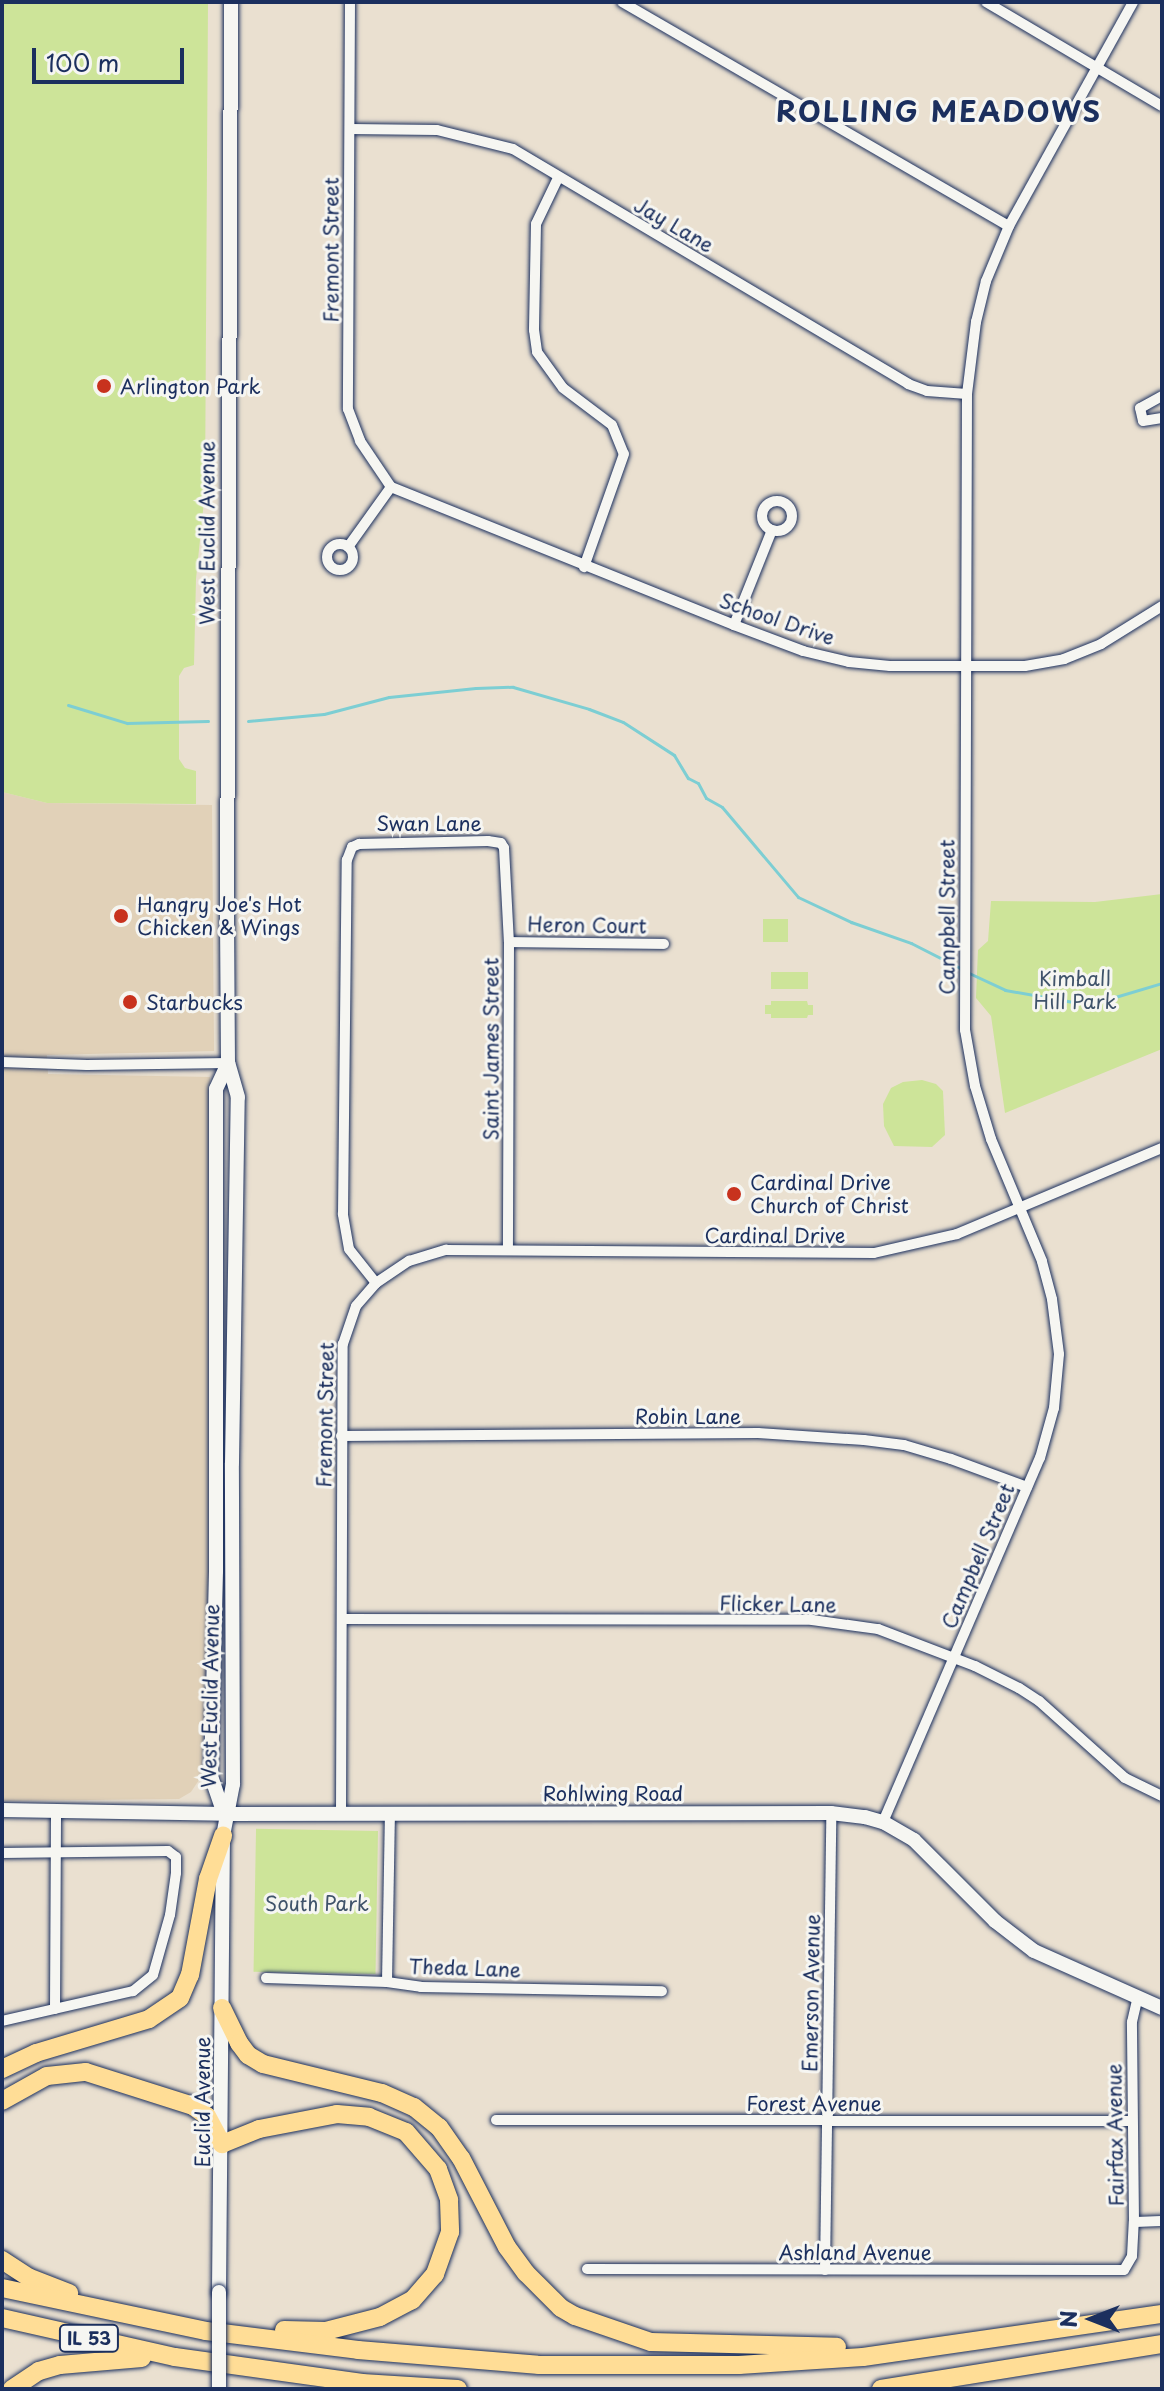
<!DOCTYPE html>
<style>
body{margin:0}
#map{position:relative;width:1164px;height:2391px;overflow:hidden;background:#eae0d0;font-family:"Playpen Sans",sans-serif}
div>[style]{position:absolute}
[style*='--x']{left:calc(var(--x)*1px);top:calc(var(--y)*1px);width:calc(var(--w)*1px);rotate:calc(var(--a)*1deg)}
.built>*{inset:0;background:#e1d1b8}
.green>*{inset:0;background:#cde499;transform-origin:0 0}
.stream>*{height:3px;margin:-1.5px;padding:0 1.5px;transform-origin:1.5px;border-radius:1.5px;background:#7dced3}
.roads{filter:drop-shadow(0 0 2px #1b2f5e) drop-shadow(0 0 2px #1b2f5e)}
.street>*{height:10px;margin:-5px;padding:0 5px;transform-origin:5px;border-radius:5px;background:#f6f6f2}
.street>.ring{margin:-5px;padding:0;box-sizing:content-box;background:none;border:10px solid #f6f6f2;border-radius:50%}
.secondary>*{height:14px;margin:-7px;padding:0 7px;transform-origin:7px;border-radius:7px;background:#f6f6f2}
.highway>*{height:18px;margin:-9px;padding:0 9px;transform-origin:9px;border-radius:9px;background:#ffdd96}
.bridges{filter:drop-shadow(0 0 2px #1b2f5e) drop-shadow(0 0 2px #1b2f5e)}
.secondary-bridge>*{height:14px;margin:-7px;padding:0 7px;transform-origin:7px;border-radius:7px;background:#f6f6f2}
.dots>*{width:22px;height:22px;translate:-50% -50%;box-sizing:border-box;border:4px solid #f6f6f2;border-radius:50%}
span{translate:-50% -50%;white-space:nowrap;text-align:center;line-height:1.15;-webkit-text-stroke:6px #f6f6f2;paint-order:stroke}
.shield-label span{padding:2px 6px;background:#f6f6f2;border:2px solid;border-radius:6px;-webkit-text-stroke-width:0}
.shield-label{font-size:18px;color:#1b2f5e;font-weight:700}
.street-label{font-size:20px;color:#1b2f5e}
.poi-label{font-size:20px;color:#1b2f5e}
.left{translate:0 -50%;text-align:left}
.park-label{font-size:20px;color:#3f536a}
.district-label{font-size:28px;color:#1b2f5e;font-weight:700;letter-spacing:2px}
.frame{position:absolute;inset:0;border:4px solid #1b2f5e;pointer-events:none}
.north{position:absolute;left:1052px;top:2279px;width:80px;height:80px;-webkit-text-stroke:6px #f6f6f2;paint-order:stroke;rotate:270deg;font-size:22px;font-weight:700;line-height:32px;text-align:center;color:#1b2f5e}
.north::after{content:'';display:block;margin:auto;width:28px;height:36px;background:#1b2f5e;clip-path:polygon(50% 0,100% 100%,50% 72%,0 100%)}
.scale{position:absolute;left:32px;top:48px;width:152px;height:36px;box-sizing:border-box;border:4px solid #1b2f5e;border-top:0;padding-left:10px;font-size:24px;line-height:28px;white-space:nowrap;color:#1b2f5e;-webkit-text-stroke:6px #f6f6f2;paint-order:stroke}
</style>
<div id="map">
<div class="built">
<i style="clip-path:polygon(2px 792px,47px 803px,212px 805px,214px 1051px,47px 1055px,48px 1074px,210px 1077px,211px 1609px,201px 1777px,191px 1792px,179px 1799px,2px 1801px)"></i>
</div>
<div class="green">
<i style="clip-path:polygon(2px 2px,208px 2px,205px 491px,196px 579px,194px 665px,184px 668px,179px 676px,179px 759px,185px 768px,196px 771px,196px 804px,47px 803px,2px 792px)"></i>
<i style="clip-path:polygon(1162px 894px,1162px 1049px,1005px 1113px,991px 1016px,976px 998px,978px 950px,988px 941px,991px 901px,1095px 902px)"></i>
<i style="left:763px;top:919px;width:25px;height:23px"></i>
<i style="left:771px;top:972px;width:37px;height:17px"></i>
<i style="clip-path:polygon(771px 1001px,807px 1001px,808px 1005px,813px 1005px,813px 1015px,808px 1015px,807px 1018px,771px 1018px,771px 1014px,765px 1014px,765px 1005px,771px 1005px)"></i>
<i style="clip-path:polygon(922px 1080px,936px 1084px,943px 1091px,945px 1135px,932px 1147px,894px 1146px,884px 1126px,883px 1104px,891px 1088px,903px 1082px)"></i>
<i style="left:378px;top:1831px;width:143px;height:122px;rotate:91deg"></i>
</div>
<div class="stream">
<i style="--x:68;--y:705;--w:62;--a:17"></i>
<i style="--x:127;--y:723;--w:81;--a:-1.4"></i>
<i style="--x:248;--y:721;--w:76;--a:-5.3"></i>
<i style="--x:324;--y:714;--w:67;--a:-14.7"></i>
<i style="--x:389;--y:697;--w:87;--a:-5.9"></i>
<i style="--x:476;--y:688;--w:37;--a:-2"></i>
<i style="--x:513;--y:687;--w:79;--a:16.1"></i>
<i style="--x:589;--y:709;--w:36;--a:21"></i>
<i style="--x:623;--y:722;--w:61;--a:32.9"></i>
<i style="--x:674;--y:755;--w:27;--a:59"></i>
<i style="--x:688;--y:778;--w:11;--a:27"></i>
<i style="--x:698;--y:783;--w:17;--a:62"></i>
<i style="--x:706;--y:798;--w:18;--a:29"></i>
<i style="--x:722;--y:807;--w:118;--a:49.8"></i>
<i style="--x:798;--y:897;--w:59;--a:25.3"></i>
<i style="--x:851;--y:922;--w:64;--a:19.3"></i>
<i style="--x:911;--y:943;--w:57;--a:27"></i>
<i style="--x:969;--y:973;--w:40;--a:25"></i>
<i style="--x:1005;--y:990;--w:69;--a:10"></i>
<i style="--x:1073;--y:1002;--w:32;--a:-4"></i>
<i style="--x:1105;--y:1000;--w:59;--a:-16.6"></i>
</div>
<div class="roads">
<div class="street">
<i style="--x:350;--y:2;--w:407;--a:90.3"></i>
<i style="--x:348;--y:409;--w:34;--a:69"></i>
<i style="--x:360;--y:441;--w:55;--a:56"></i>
<i style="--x:391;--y:487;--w:370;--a:21.9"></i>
<i style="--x:734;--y:625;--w:74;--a:20.6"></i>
<i style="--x:803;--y:651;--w:47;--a:13.4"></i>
<i style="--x:849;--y:662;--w:41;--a:5.6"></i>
<i style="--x:890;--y:666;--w:135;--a:0"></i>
<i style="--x:1025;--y:666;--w:40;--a:-10"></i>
<i style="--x:1064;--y:659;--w:40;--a:-22"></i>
<i style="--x:1101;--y:644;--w:72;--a:-31.9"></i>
<i style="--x:622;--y:2;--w:447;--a:30.1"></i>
<i style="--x:986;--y:2;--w:204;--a:30.6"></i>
<i style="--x:350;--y:129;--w:87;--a:0.7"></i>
<i style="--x:437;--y:130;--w:78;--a:14"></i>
<i style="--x:513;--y:149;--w:460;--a:30.7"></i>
<i style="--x:908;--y:384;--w:20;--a:20"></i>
<i style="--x:927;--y:391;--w:40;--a:4.3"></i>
<i style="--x:558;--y:178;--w:51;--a:115.6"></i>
<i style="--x:536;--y:224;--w:106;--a:91.1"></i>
<i style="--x:534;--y:330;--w:22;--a:82"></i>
<i style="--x:537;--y:352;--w:44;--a:54.2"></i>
<i style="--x:563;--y:388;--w:61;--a:37.1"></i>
<i style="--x:612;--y:425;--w:31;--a:68"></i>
<i style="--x:624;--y:454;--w:120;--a:109.5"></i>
<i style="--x:1162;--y:396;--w:25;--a:151"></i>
<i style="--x:1140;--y:408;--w:13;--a:77"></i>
<i style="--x:1143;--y:421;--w:19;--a:-9"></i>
<i class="ring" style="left:762px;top:501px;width:20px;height:20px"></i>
<i class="ring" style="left:327px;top:544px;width:16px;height:16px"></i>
<i style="--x:348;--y:547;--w:74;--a:-54.4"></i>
<i style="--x:734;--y:625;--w:102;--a:-68.2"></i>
<i style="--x:509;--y:942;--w:155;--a:0.7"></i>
<i style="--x:2;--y:1062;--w:85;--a:2"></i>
<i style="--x:87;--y:1065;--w:141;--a:-0.8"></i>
<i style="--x:376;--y:1283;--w:40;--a:-34"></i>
<i style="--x:409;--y:1261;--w:39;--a:-17"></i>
<i style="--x:446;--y:1250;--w:428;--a:0.4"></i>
<i style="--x:874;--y:1253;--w:85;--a:-12.9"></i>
<i style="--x:957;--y:1234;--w:222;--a:-22.8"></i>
<i style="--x:341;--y:1436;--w:417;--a:-0.4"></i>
<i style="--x:758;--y:1433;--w:106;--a:3.8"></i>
<i style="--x:864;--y:1440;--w:40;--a:7.1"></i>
<i style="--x:904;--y:1445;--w:49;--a:16.6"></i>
<i style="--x:951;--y:1459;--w:81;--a:20.2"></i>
<i style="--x:342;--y:1619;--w:470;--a:0.1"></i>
<i style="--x:812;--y:1620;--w:67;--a:7.8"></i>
<i style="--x:878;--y:1629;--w:104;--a:20.9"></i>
<i style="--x:975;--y:1666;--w:49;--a:26.6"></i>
<i style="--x:1019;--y:1688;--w:24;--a:33"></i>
<i style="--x:1039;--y:1701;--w:115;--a:41.8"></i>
<i style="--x:1125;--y:1778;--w:41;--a:25.9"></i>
<i style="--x:341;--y:1814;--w:470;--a:-89.8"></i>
<i style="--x:343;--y:1344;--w:40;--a:-71.1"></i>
<i style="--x:356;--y:1306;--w:30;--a:-49"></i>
<i style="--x:376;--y:1283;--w:43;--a:-128.5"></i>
<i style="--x:349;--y:1249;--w:36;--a:-100"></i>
<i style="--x:343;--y:1214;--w:354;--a:-89.4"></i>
<i style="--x:347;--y:860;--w:14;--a:-69"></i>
<i style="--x:352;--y:847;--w:8;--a:-23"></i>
<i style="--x:359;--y:844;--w:129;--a:-1.3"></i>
<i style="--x:488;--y:841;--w:13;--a:9"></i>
<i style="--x:501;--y:843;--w:6;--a:59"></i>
<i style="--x:504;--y:848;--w:94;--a:87"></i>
<i style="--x:509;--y:942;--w:307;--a:90.2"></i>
<i style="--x:883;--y:1822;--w:396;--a:-66.7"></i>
<i style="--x:1040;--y:1458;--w:52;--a:-74.4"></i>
<i style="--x:1054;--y:1408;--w:54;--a:-84.7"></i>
<i style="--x:1059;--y:1354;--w:55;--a:-97.3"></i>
<i style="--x:1052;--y:1299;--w:39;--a:-105"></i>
<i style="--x:1042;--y:1261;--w:132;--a:-112.7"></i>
<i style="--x:991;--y:1139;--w:55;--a:-106.8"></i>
<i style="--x:975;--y:1086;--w:57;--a:-100.1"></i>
<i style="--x:965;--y:1030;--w:636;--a:-89.82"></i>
<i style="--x:967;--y:394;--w:73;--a:-82.9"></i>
<i style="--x:976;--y:322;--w:42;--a:-76.3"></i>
<i style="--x:986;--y:281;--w:60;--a:-67.3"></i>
<i style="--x:1009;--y:226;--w:256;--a:-61"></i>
<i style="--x:2;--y:1853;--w:166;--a:-0.7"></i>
<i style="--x:168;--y:1851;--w:10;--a:37"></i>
<i style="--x:176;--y:1857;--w:16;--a:90"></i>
<i style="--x:176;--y:1873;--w:42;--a:98.1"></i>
<i style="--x:170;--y:1915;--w:62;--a:105.8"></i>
<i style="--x:153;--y:1975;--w:26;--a:141"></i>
<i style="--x:133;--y:1991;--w:134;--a:167.1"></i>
<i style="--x:266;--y:1978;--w:121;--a:1.9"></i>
<i style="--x:387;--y:1982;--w:34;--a:8"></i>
<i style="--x:421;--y:1987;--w:241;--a:1"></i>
<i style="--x:387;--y:1982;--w:169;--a:-89"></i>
<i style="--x:55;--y:2009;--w:199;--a:-89.7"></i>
<i style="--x:496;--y:2120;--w:636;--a:0.09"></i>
<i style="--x:1134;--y:2222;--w:28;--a:-2"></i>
<i style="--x:587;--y:2269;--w:537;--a:0.11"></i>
<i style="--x:1124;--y:2270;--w:16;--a:-60"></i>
<i style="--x:1132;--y:2256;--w:34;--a:-87"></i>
<i style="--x:1134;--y:2222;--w:200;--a:-90.6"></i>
<i style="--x:1132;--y:2022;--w:26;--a:-77"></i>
<i style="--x:825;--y:2270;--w:457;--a:-89.2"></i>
</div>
<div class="secondary">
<i style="--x:2;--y:1810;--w:222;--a:1"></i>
<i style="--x:224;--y:1814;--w:607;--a:-0.09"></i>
<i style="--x:831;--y:1813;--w:34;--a:7"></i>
<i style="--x:865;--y:1817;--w:19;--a:16"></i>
<i style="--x:883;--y:1822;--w:36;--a:30"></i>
<i style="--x:914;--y:1840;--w:115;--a:45"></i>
<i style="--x:995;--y:1921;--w:49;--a:37.6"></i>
<i style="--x:1034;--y:1951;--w:140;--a:24"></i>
<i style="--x:224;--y:1814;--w:40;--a:-108.9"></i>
<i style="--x:211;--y:1776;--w:205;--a:-88.6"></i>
<i style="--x:216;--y:1571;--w:482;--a:-90"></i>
<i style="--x:216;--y:1089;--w:29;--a:-65"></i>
<i style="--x:219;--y:2292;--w:456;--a:-89.5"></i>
<i style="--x:223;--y:1836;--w:53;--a:-79.1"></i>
<i style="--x:233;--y:1784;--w:321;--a:-90.2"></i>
<i style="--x:232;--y:1463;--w:366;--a:-89.1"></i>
<i style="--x:238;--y:1097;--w:35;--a:-106"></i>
<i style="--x:228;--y:1063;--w:147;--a:-90.4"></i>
<i style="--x:227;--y:916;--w:914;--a:-89.75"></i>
</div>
<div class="highway">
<i style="--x:222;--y:2008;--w:39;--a:64"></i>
<i style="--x:239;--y:2043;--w:15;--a:53"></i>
<i style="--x:248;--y:2055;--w:17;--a:31"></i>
<i style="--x:263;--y:2064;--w:122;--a:13.7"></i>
<i style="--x:382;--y:2093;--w:35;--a:24"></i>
<i style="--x:414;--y:2107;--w:32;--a:39"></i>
<i style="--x:439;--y:2127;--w:38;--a:55"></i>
<i style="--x:461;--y:2158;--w:100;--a:62.7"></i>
<i style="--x:507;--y:2247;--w:32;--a:54"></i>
<i style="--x:526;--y:2273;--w:49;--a:45"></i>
<i style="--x:561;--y:2308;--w:16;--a:30"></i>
<i style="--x:575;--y:2316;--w:80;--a:18.9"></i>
<i style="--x:651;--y:2342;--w:186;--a:1.5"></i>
<i style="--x:2;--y:2069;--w:38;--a:-25"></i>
<i style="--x:36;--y:2053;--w:118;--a:-16.7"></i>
<i style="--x:149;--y:2019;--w:37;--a:-34"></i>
<i style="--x:180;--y:1998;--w:25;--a:-67"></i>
<i style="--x:190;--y:1975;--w:98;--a:-79.4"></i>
<i style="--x:208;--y:1879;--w:46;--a:-70.8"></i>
<i style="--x:2;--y:2101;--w:51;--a:-29.1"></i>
<i style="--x:47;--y:2076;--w:39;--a:-6"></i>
<i style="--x:86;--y:2072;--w:112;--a:17.6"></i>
<i style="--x:193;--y:2106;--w:17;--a:36"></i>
<i style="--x:207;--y:2116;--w:32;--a:62"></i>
<i style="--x:222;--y:2144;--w:40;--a:-22"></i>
<i style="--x:259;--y:2129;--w:79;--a:-10.9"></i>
<i style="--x:337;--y:2114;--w:32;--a:5"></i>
<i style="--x:369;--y:2117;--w:40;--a:22"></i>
<i style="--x:406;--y:2132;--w:49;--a:49.1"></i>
<i style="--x:438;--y:2169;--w:33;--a:70"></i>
<i style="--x:449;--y:2200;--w:32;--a:88"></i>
<i style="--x:450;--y:2232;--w:45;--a:109.7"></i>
<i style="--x:435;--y:2274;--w:35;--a:131"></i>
<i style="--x:412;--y:2300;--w:36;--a:152"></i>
<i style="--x:380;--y:2317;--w:56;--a:165.5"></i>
<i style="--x:326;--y:2331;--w:42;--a:-178.6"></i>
<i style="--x:2;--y:2260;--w:33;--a:33"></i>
<i style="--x:30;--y:2278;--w:42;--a:21"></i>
<i style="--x:2;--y:2288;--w:208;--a:11.9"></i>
<i style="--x:206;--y:2331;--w:153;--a:7.1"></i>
<i style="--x:358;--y:2350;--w:182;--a:4.7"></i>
<i style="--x:539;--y:2365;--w:200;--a:0"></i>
<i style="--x:739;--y:2365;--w:124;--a:-3.7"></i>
<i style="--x:863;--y:2357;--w:302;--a:-8.2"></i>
<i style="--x:2;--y:2318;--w:177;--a:12.7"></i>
<i style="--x:175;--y:2357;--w:189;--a:7.9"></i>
<i style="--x:362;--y:2383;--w:96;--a:3.6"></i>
<i style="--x:12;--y:2389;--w:32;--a:-34"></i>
<i style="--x:39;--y:2371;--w:22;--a:-16"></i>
<i style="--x:60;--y:2365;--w:82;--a:-4.9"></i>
<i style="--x:881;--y:2389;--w:285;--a:-9.1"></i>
</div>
</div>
<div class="bridges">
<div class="secondary-bridge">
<i style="--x:219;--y:2292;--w:97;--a:90"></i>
</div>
</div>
<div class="dots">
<i style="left:104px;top:386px;background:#c8321e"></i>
<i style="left:121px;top:916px;background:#c8321e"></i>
<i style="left:130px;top:1002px;background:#c8321e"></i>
<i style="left:734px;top:1194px;background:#c8321e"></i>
</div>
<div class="shield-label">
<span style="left:89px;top:2338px">IL 53</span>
</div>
<div class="street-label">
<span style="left:674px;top:225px;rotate:30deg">Jay Lane</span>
<span style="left:331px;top:250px;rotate:-90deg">Fremont Street</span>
<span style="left:207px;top:533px;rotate:-90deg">West Euclid Avenue</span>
<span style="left:777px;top:619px;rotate:19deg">School Drive</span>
<span style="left:429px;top:823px">Swan Lane</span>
<span style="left:947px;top:917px;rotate:-90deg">Campbell Street</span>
<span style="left:587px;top:925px;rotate:1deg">Heron Court</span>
<span style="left:491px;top:1049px;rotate:-90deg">Saint James Street</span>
<span style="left:775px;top:1235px">Cardinal Drive</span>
<span style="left:325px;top:1415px;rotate:-89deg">Fremont Street</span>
<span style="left:688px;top:1416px">Robin Lane</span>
<span style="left:978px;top:1556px;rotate:-67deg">Campbell Street</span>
<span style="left:778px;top:1604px;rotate:1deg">Flicker Lane</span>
<span style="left:210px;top:1696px;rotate:-89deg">West Euclid Avenue</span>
<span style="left:613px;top:1793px">Rohlwing Road</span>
<span style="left:465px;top:1968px;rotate:2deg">Theda Lane</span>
<span style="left:811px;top:1993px;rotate:-89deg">Emerson Avenue</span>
<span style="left:202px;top:2102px;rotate:-90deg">Euclid Avenue</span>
<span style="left:814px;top:2103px">Forest Avenue</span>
<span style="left:1115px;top:2135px;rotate:-91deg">Fairfax Avenue</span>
<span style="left:855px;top:2252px">Ashland Avenue</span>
</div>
<div class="poi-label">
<span class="left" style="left:120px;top:386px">Arlington Park</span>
<span class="left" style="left:137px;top:916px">Hangry Joe's Hot<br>Chicken &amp; Wings</span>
<span class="left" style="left:146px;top:1002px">Starbucks</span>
<span class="left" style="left:750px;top:1194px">Cardinal Drive<br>Church of Christ</span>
</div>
<div class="park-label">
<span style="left:1075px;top:990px">Kimball<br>Hill Park</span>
<span style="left:317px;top:1903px">South Park</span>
</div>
<div class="district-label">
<span style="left:939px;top:111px">ROLLING MEADOWS</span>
</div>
<div class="frame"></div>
<div class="north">N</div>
<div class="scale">100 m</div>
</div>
